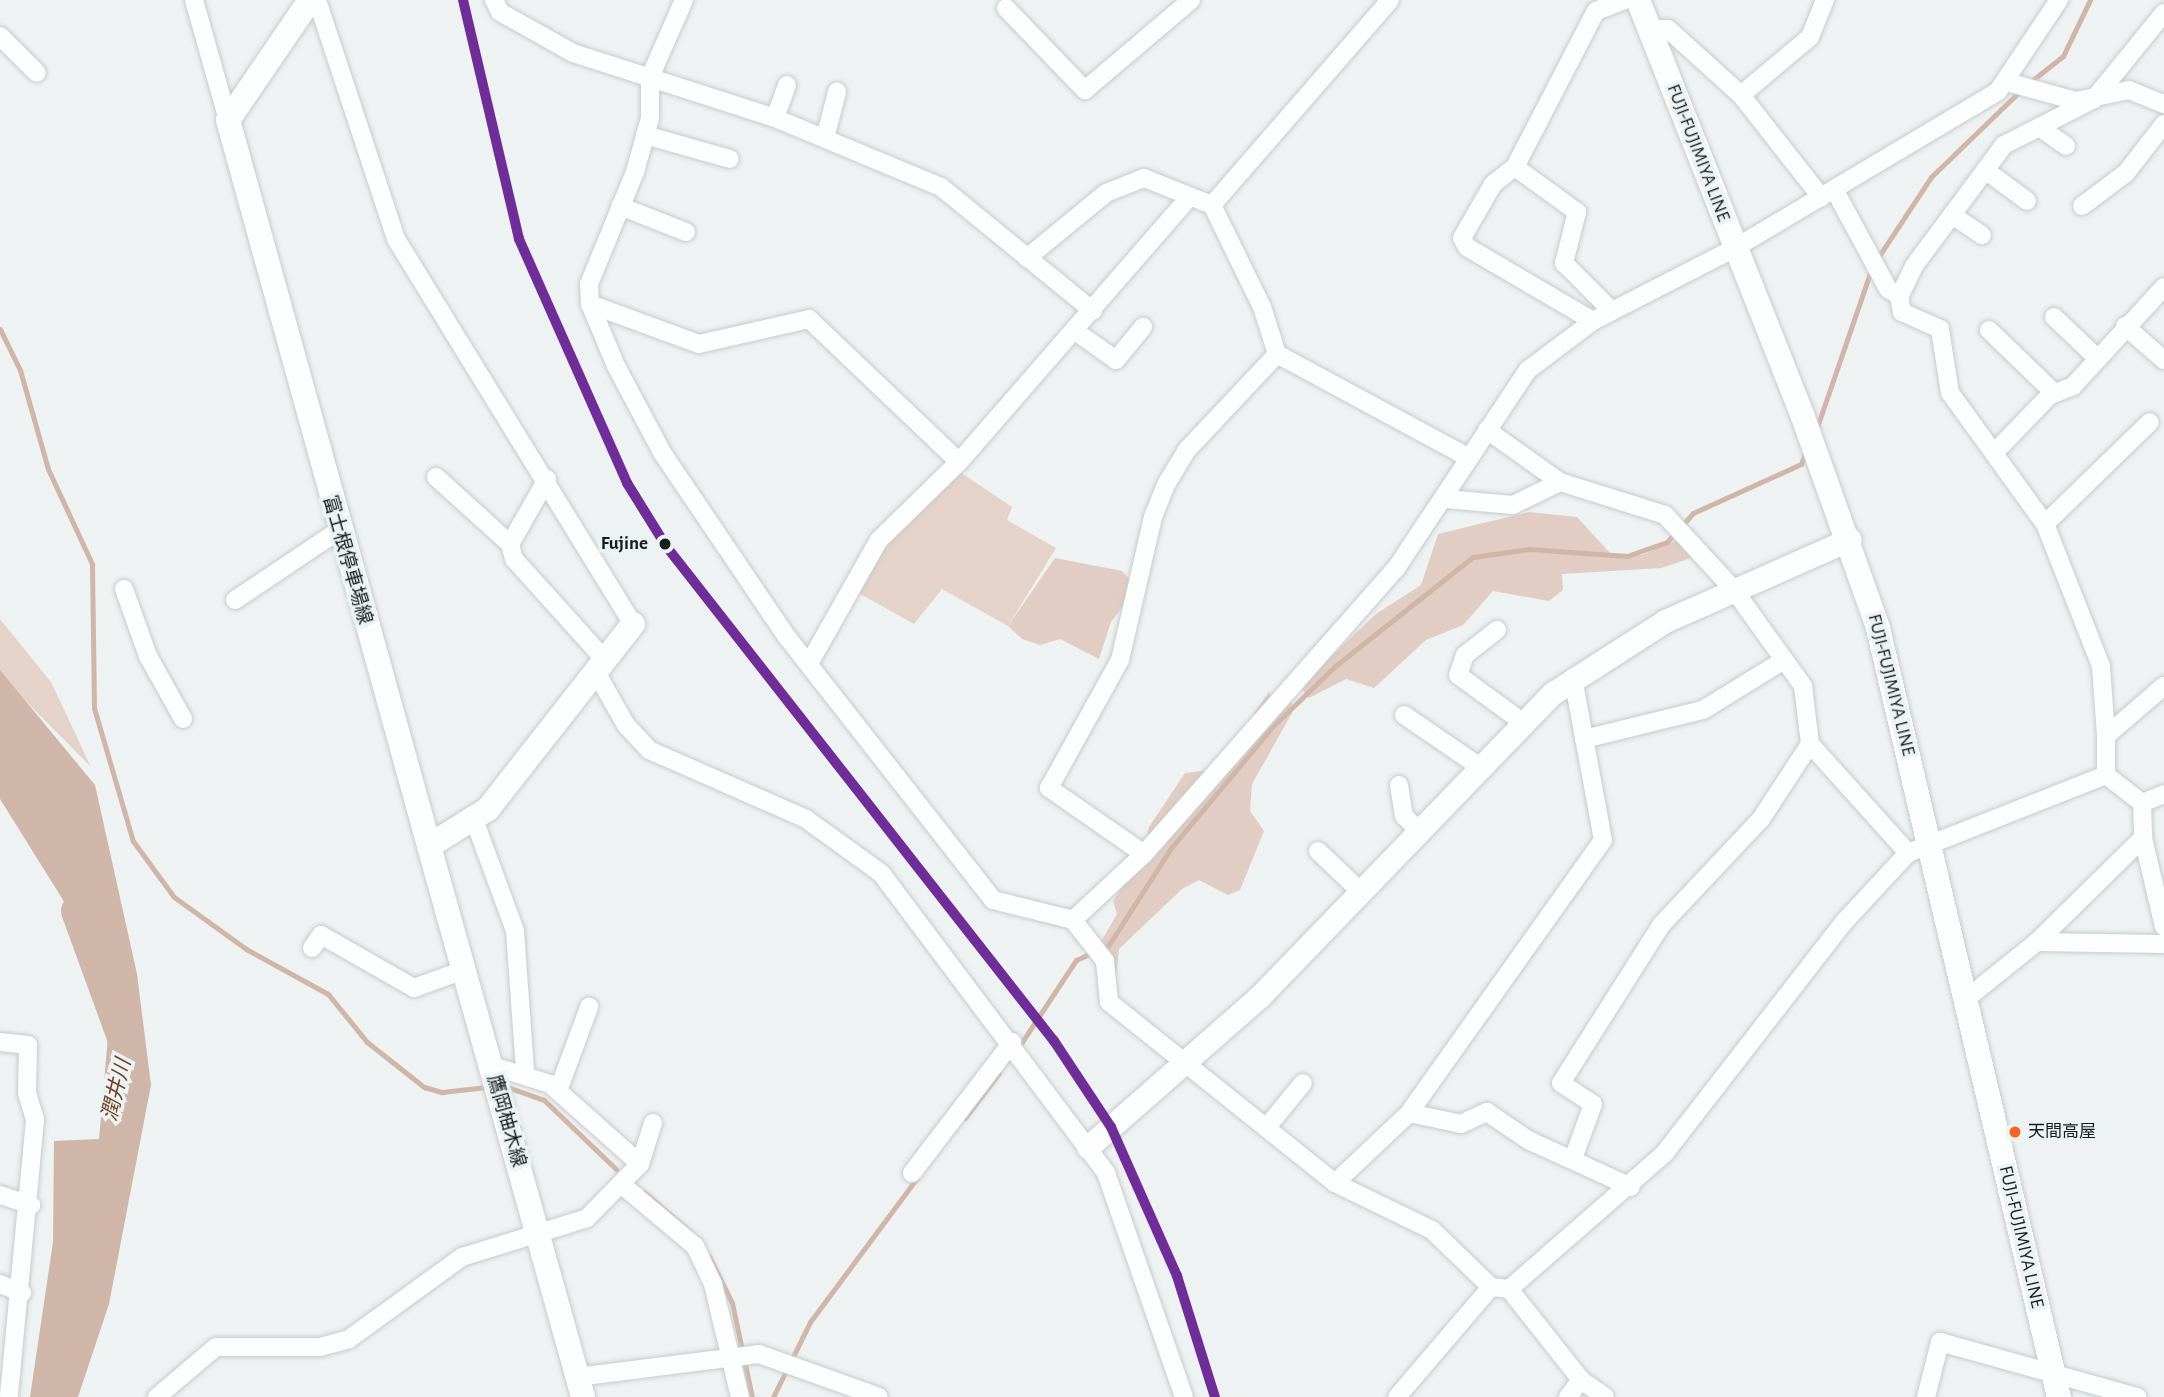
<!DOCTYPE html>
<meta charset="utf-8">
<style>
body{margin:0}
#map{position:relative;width:2164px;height:1397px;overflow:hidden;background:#eef2f2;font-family:"Alegreya Sans","Noto Sans JP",sans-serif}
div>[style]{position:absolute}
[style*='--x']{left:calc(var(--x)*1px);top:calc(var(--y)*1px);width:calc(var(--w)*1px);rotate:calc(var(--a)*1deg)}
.green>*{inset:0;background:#e5d3ca}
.forest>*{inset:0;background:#e1cdc3}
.water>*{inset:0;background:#cfb6a8}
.stream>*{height:5px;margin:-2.5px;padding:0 2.5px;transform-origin:2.5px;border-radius:2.5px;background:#cfb6a8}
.river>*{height:32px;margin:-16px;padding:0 16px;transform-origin:16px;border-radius:16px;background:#cfb6a8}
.roads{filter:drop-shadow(0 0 2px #c8cbcb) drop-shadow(0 0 2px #c8cbcb)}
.minor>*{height:18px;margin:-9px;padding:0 9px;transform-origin:9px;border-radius:9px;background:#fcfdfd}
.tertiary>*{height:23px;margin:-11.5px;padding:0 11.5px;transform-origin:11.5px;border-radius:11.5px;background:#fcfdfd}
.secondary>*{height:24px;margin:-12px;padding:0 12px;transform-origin:12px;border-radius:12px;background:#fcfdfd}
.rail-1>*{height:10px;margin:-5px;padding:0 5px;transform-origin:5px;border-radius:5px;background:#6f2d98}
.dots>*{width:19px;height:19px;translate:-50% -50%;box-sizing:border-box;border:4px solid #ecf3f4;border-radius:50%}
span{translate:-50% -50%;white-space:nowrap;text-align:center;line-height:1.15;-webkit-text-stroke:7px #ecf3f4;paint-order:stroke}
.bus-label{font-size:17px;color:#191c1c}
.left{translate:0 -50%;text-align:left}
.street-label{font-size:19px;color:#191c1c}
.stop-label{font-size:19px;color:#191c1c;font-weight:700}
.right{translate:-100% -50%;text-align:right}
.water-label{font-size:21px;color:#733f23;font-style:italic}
</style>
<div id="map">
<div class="green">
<i style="clip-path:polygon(957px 470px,1012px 507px,1007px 520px,1056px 548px,1008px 626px,942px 589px,914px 624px,857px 592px,884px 545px)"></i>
<i style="clip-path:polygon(0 619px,51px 682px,91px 767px,0 675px)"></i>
</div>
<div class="forest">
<i style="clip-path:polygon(1529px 512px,1577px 517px,1610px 553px,1642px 555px,1682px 538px,1694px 557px,1661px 568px,1562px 574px,1563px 590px,1549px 601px,1493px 591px,1463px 625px,1426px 640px,1374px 688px,1346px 679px,1309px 698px,1301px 688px,1323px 664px,1376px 614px,1421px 585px,1438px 534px)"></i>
<i style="clip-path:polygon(1055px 558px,1122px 571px,1129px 579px,1130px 597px,1111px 622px,1099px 659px,1060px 639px,1040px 645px,1022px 639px,1008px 626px)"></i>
<i style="clip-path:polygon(1269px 692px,1274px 703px,1292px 702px,1292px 713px,1252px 784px,1250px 811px,1264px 831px,1240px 890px,1228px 895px,1199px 880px,1182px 889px,1119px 949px,1116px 975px,1098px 947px,1117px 914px,1113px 901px,1144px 854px,1149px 827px,1185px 773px,1219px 769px,1256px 723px,1254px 713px)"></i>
</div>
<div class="water">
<i style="clip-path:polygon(0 670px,95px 785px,137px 974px,151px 1085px,109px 1304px,78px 1397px,30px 1397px,53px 1242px,54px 1141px,99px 1139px,113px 980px,0 799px)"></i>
</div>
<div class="stream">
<i style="--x:2029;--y:83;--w:43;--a:-38.5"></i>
<i style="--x:2063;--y:56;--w:62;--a:-64.3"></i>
<i style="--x:1877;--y:259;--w:98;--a:-56.6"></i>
<i style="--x:1931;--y:177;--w:127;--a:-44"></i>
<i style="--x:0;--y:329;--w:46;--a:64"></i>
<i style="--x:20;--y:370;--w:103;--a:74.2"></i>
<i style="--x:48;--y:469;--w:105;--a:65.1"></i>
<i style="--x:92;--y:564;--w:144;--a:89.2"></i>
<i style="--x:94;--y:708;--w:139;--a:73.7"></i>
<i style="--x:133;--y:841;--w:69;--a:53.8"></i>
<i style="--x:174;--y:897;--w:89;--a:35.8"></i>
<i style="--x:246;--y:949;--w:94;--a:28.8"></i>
<i style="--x:328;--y:994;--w:62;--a:50.9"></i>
<i style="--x:367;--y:1042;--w:73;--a:38.3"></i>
<i style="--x:424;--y:1087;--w:19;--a:16"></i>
<i style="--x:442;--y:1092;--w:45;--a:-6.3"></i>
<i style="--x:1816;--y:430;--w:172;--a:-71"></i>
<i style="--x:1018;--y:1048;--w:105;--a:-56.6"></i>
<i style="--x:1076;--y:960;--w:35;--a:-24"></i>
<i style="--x:1108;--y:946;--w:117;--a:-57.3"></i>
<i style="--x:1171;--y:848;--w:159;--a:-50.1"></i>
<i style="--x:1273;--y:726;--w:85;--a:-44"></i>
<i style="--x:1334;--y:667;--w:177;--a:-38.4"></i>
<i style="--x:1473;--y:557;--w:57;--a:-8.1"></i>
<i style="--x:1529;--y:549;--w:98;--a:4.1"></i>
<i style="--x:1627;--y:556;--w:42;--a:-19.3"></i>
<i style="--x:1667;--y:542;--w:39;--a:-48"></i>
<i style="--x:1693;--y:513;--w:119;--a:-24.4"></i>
<i style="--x:1801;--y:464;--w:14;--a:-69"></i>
<i style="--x:504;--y:1086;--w:42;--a:19.3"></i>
<i style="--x:544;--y:1100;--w:100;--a:43.8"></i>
<i style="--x:965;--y:1118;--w:56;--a:-52.9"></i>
<i style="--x:644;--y:1192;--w:60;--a:40.9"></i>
<i style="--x:709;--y:1256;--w:52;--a:63.9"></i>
<i style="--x:732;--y:1303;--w:96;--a:78"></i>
<i style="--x:773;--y:1397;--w:84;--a:-63.7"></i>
<i style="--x:810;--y:1322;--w:179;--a:-53.4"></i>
</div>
<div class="river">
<i style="--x:77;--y:911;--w:140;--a:70"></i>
</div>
<div class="roads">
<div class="minor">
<i style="--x:194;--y:0;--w:125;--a:74.2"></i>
<i style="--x:317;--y:0;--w:252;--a:71.7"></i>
<i style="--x:396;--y:239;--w:452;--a:58.4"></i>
<i style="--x:494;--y:0;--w:13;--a:63"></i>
<i style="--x:500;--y:12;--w:84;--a:29.3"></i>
<i style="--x:573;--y:53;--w:212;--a:17.8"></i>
<i style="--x:775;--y:118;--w:180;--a:22.6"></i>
<i style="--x:941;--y:187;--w:196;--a:39.2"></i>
<i style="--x:684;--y:0;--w:84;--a:113.8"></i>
<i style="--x:650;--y:77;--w:41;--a:90"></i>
<i style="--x:650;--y:118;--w:56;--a:105.5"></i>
<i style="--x:635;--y:172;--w:121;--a:112.3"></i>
<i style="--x:589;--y:284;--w:20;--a:87"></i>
<i style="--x:590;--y:304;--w:67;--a:67.2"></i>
<i style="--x:616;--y:366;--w:100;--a:61.9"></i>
<i style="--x:663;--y:454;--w:221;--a:55.9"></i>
<i style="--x:787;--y:637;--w:334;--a:51.9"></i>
<i style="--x:993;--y:900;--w:82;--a:14"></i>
<i style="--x:1073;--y:920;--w:52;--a:52"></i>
<i style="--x:1105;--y:961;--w:41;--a:84.4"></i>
<i style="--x:1109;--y:1002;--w:290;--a:38.7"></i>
<i style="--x:1335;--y:1183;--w:108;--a:25.9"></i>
<i style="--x:1432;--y:1230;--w:82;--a:44"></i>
<i style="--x:1006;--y:8;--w:114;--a:46.1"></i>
<i style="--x:1085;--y:90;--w:139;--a:-40.3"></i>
<i style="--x:1650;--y:29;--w:18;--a:0"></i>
<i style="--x:1668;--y:29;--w:98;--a:42.1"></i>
<i style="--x:1741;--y:95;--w:130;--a:51.9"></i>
<i style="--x:0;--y:36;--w:52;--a:45"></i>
<i style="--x:2007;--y:82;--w:72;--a:15.4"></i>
<i style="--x:2076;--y:101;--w:54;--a:-11.7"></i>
<i style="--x:2129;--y:90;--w:38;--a:22"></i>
<i style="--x:1741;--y:95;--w:90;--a:-40"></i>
<i style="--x:1810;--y:37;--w:40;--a:-68"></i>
<i style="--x:775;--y:118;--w:35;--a:-70"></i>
<i style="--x:2039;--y:127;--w:33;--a:35"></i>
<i style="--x:645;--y:135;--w:88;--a:15.8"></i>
<i style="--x:825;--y:138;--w:48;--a:-75.4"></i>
<i style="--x:1515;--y:167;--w:77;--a:36"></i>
<i style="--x:1577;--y:212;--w:53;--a:104.3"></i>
<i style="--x:1564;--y:263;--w:68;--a:45"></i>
<i style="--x:1985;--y:170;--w:52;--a:36.4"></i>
<i style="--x:1834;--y:189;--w:114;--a:61.6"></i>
<i style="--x:1888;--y:289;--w:14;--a:30"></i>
<i style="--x:620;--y:206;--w:71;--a:21.5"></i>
<i style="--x:2082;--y:206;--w:55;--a:-36.9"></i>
<i style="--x:2126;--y:173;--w:62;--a:-52.2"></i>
<i style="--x:1952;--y:215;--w:36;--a:34"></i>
<i style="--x:1027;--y:258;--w:102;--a:-39.4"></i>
<i style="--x:1106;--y:193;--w:41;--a:-21.5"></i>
<i style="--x:1144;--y:178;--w:73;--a:21.7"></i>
<i style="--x:1212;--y:205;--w:271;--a:-49"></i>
<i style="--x:590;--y:304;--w:116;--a:20.2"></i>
<i style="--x:699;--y:344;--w:113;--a:-12.8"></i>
<i style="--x:809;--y:319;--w:207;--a:43.6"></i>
<i style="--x:2054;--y:317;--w:58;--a:43.6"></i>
<i style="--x:1593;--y:321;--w:146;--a:-149.6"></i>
<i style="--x:1467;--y:247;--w:10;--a:-119"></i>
<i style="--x:1462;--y:238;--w:62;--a:-60.1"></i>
<i style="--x:1493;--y:184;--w:28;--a:-38"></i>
<i style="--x:1515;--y:167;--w:176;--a:-62.6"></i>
<i style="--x:1596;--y:11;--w:30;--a:-21"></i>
<i style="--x:2125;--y:326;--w:52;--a:41.1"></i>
<i style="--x:1989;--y:330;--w:91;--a:44.1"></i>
<i style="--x:1075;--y:331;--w:50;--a:35.3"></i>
<i style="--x:1116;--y:360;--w:43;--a:-50.7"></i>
<i style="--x:1277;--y:354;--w:215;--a:28.4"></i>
<i style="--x:1487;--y:430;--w:90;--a:35.5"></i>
<i style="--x:1994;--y:453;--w:81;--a:-46"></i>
<i style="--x:2050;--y:395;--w:25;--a:-21"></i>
<i style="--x:2073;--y:386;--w:134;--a:-47.4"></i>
<i style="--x:436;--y:477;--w:100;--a:42.2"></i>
<i style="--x:547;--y:479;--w:75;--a:119.6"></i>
<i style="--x:510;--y:544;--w:16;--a:75"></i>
<i style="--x:514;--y:559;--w:136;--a:48"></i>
<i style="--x:1446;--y:499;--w:67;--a:5.1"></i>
<i style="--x:1513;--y:505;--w:52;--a:-26.1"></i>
<i style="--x:1560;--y:482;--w:110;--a:17.4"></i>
<i style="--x:1665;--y:515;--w:102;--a:47.4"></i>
<i style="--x:1734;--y:590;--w:118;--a:54.3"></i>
<i style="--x:1803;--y:686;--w:58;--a:83.1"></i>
<i style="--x:1810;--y:744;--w:147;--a:48"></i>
<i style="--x:2045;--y:524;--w:146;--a:-44.2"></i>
<i style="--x:124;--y:589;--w:71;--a:70.3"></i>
<i style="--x:148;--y:656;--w:72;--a:60.9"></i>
<i style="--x:235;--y:600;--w:124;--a:-33.8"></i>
<i style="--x:1497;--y:630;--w:41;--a:142"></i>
<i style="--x:1465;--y:655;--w:21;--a:109"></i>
<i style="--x:1458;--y:675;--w:83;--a:36.2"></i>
<i style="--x:811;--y:660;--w:138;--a:-60.5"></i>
<i style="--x:879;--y:540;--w:112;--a:-44.3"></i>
<i style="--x:959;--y:462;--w:351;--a:-49"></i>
<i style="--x:596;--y:672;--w:61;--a:60.5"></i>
<i style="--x:626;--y:725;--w:34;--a:47"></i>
<i style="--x:649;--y:750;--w:171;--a:23.7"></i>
<i style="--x:806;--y:819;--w:92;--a:35.8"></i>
<i style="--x:881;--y:873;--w:375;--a:53.1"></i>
<i style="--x:1106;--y:1173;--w:237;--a:70.8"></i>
<i style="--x:1404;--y:715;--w:96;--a:34.4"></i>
<i style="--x:2106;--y:736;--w:70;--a:-94.1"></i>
<i style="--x:2101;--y:666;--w:153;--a:-111.5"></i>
<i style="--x:2045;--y:524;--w:162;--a:-125.9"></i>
<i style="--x:1950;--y:393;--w:65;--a:-98.9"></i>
<i style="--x:1940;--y:329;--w:42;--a:-155.9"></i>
<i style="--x:1902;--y:312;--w:15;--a:-101"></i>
<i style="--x:1899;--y:297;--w:34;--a:-64"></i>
<i style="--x:1914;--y:266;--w:151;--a:-53.4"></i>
<i style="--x:2004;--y:145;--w:101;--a:-27.1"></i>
<i style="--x:2094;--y:99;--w:111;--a:-50.9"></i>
<i style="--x:1584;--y:739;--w:122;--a:-13.7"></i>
<i style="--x:1703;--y:710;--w:95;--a:-31.7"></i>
<i style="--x:2106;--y:775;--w:46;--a:37.9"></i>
<i style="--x:2142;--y:803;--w:35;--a:88"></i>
<i style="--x:2143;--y:838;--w:91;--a:76.7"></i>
<i style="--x:2106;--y:775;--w:39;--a:-90"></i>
<i style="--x:2106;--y:736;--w:77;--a:-40.8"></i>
<i style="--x:1399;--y:785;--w:31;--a:81"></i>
<i style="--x:1404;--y:816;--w:24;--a:45"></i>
<i style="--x:2142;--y:803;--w:24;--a:-22"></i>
<i style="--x:475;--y:822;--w:116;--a:69.8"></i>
<i style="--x:515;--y:931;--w:141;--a:85.9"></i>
<i style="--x:1318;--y:851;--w:61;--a:43.7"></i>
<i style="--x:1144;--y:854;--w:116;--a:-145.2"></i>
<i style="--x:1049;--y:788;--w:146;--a:-61"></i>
<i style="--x:1120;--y:660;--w:147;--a:-77"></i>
<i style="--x:1153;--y:517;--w:37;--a:-68"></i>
<i style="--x:1167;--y:483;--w:37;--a:-59"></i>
<i style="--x:1186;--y:451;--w:133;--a:-46.8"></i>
<i style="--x:1277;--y:354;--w:49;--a:-107.7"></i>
<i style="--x:1262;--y:307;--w:114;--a:-116.1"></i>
<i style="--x:1073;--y:920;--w:97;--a:-42.9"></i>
<i style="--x:1144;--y:854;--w:383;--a:-48.6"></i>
<i style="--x:1397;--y:567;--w:237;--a:-56.4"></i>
<i style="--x:1528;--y:370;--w:81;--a:-37"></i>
<i style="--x:1593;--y:321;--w:160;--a:-27.2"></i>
<i style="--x:1735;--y:248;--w:306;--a:-30.8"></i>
<i style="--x:1998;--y:91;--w:110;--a:-56.2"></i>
<i style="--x:2037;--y:942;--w:148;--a:-44.5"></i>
<i style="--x:312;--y:948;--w:16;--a:-55"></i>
<i style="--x:321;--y:935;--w:107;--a:29.7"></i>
<i style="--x:414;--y:988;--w:53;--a:-19.8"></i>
<i style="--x:1966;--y:999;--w:91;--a:-38.8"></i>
<i style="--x:2037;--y:942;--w:127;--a:0.9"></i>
<i style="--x:0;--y:1042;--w:28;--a:6"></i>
<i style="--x:28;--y:1045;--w:48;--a:91.2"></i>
<i style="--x:27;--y:1093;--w:28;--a:73"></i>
<i style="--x:35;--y:1120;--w:278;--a:95.4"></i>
<i style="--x:490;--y:1065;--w:63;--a:17.6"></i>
<i style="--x:550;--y:1084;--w:120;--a:41.6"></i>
<i style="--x:558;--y:1091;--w:90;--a:-69.7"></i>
<i style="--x:1409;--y:1113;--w:53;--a:11.9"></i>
<i style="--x:1461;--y:1124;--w:29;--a:-25"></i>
<i style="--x:1487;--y:1112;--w:50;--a:34.3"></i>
<i style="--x:1528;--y:1140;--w:113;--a:24.5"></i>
<i style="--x:1266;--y:1128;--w:58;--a:-50.6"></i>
<i style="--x:1574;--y:1156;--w:55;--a:-69.9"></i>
<i style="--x:1593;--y:1104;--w:38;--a:-147"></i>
<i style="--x:1561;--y:1083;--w:188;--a:-57.6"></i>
<i style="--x:1662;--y:924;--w:144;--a:-46.7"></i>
<i style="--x:1761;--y:819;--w:90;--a:-56.8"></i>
<i style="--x:912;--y:1173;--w:165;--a:-52.6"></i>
<i style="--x:1335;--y:1183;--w:102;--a:-43.4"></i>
<i style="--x:1409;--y:1113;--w:335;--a:-54.6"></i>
<i style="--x:1603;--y:840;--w:165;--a:-100.5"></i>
<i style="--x:621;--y:1184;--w:97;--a:40"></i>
<i style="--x:695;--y:1246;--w:42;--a:64.7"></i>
<i style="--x:713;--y:1284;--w:116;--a:76.6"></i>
<i style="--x:0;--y:1195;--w:33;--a:18"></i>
<i style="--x:0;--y:1284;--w:24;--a:22"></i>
<i style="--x:1509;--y:1289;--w:116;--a:51.6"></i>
<i style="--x:1581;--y:1380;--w:29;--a:35"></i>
<i style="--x:577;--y:1377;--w:183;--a:-7.2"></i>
<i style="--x:759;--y:1354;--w:127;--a:19.7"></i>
<i style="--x:157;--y:1397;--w:77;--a:-40.3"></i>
<i style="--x:216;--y:1347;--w:104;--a:0"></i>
<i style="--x:320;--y:1347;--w:30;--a:-15"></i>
<i style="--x:349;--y:1339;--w:140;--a:-36"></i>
<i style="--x:462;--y:1257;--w:131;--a:-17.3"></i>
<i style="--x:587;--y:1218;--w:76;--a:-45.5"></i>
<i style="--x:640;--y:1164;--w:43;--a:-72.4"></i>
<i style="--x:1397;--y:1397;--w:145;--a:-49.5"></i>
<i style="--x:1491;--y:1287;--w:18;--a:6"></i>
<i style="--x:1509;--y:1289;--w:206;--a:-41.1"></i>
<i style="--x:1664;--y:1154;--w:295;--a:-52.2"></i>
<i style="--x:1845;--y:921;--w:93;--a:-47.2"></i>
<i style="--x:1908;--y:853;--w:213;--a:-21.5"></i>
<i style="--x:1568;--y:1397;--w:21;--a:-53"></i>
<i style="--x:1926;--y:1397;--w:57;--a:-75.7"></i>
<i style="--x:1940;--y:1342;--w:205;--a:15.6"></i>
</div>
<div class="tertiary">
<i style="--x:1088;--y:1147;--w:229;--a:-41.3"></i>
<i style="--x:1260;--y:996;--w:421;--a:-46"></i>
<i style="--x:1553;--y:693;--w:133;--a:-32.7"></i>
<i style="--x:1665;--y:621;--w:202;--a:-23.9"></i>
</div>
<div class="secondary">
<i style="--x:310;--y:0;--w:145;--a:124.3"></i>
<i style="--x:228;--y:120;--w:753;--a:74.52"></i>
<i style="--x:429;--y:846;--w:70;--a:-32.1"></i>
<i style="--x:488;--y:809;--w:235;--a:-51.9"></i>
<i style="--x:1638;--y:0;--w:448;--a:68.4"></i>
<i style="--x:1803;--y:417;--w:224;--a:70.4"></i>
<i style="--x:1878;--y:628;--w:790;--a:76.76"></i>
<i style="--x:429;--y:846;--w:572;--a:74.38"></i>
</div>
</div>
<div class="rail-1">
<i style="--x:463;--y:0;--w:245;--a:76.8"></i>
<i style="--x:519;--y:239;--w:267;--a:66.1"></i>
<i style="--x:627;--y:483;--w:74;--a:58.2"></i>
<i style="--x:666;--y:546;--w:629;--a:51.91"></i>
<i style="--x:1054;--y:1041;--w:103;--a:56.5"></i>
<i style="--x:1111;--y:1127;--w:163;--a:66.1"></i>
<i style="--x:1177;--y:1276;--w:127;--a:72.6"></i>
</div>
<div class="dots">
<i style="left:665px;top:544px;background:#191c1c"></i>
<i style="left:2015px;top:1132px;background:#f26522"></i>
</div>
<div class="bus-label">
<span class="left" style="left:2028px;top:1132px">天間高屋</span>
</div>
<div class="street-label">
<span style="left:1698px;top:153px;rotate:69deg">FUJI-FUJIMIYA LINE</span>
<span style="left:347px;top:560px;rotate:74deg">富士根停車場線</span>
<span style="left:1891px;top:685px;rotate:76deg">FUJI-FUJIMIYA LINE</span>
<span style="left:506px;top:1121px;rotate:74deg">鷹岡柚木線</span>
<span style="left:2021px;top:1237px;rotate:77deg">FUJI-FUJIMIYA LINE</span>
</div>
<div class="stop-label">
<span class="right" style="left:648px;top:544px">Fujine</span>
</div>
<div class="water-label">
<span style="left:117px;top:1090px;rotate:-76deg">潤井川</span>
</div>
</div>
